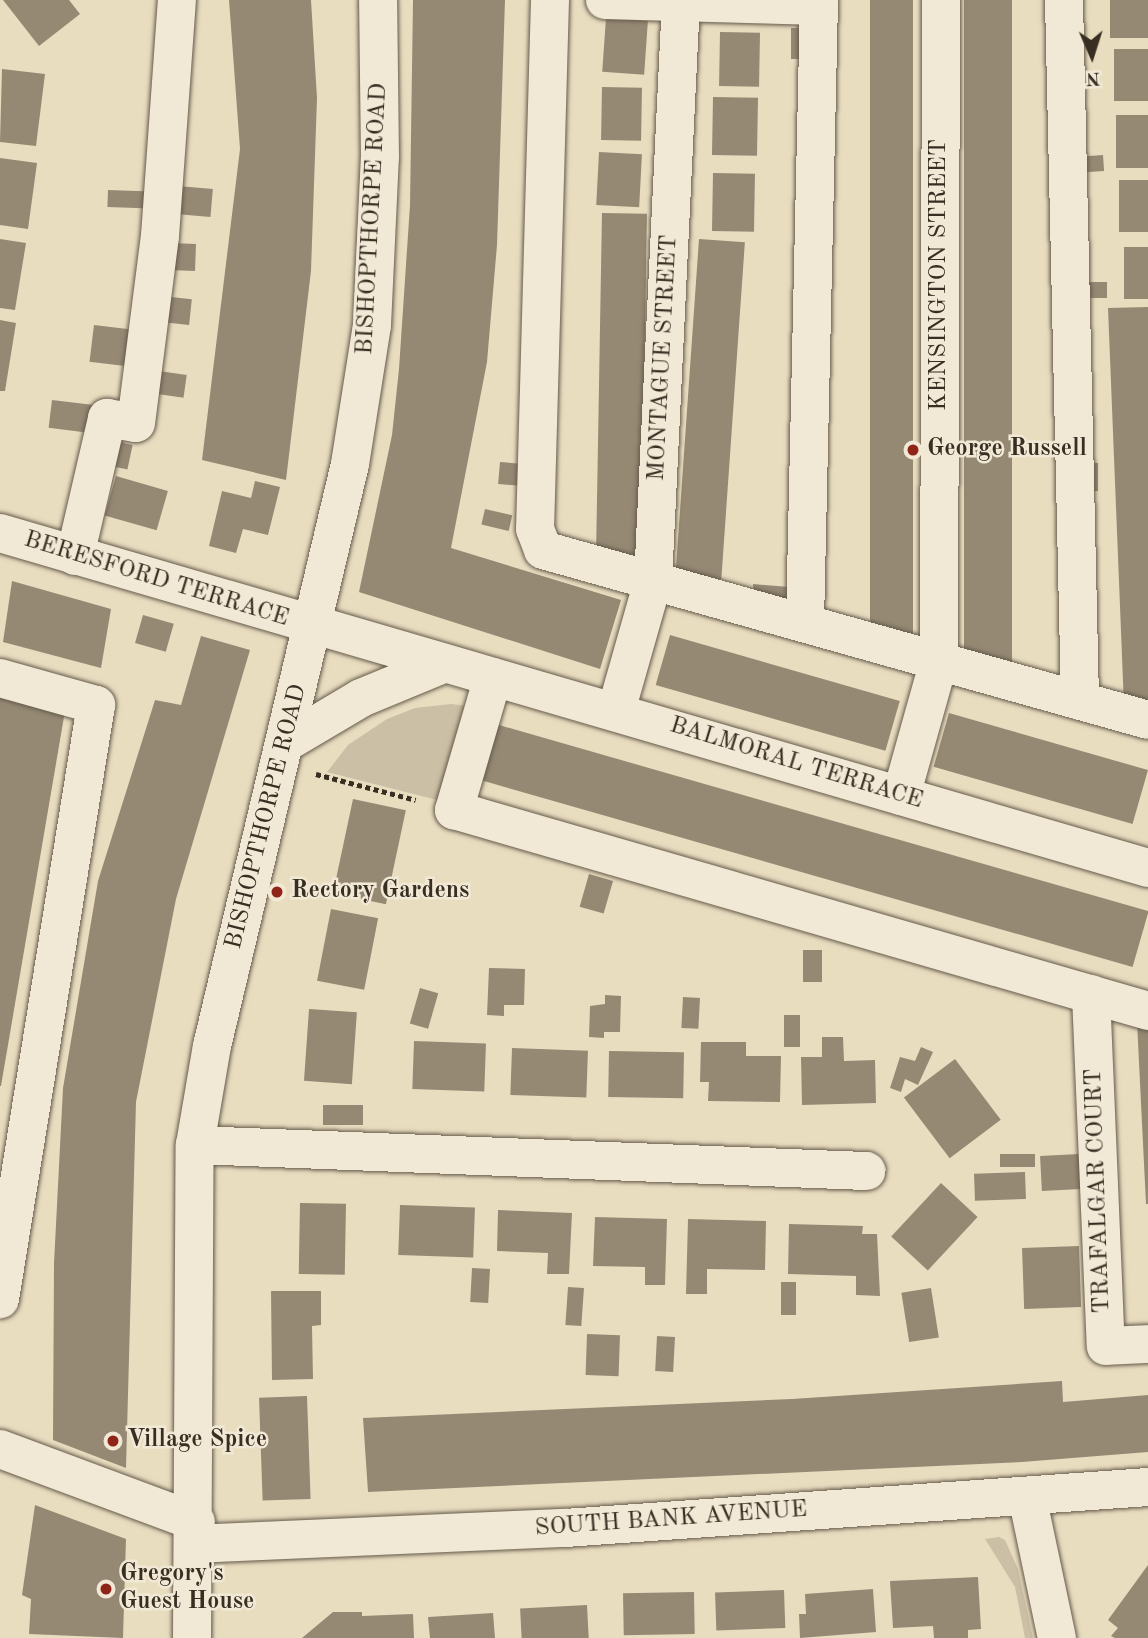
<!DOCTYPE html>
<style>
body{margin:0}
#map{position:relative;width:1148px;height:1638px;overflow:hidden;background:#e9ddc0;font-family:"Old Standard TT",serif}
div>[style]{position:absolute}
[style*='--x']{left:calc(var(--x)*1px);top:calc(var(--y)*1px);width:calc(var(--w)*1px);rotate:calc(var(--a)*1deg)}
.green>*{inset:0;background:#cbbfa5}
.building>*{inset:0;background:#958974;transform-origin:0 0}
.path>*{height:4.5px;margin-top:-2.25px;transform-origin:0;background:repeating-linear-gradient(90deg,#392e22 0 5px,transparent 0 8.5px)}
.roads{filter:drop-shadow(0 0 2px #655a4a) drop-shadow(0 0 2px #655a4a)}
.minor>*{height:38px;margin:-19px;padding:0 19px;transform-origin:19px;border-radius:19px;background:#f1e9d6}
.dots>*{width:19px;height:19px;translate:-50% -50%;box-sizing:border-box;border:4px solid #f1e9d6;border-radius:50%}
span{translate:-50% -50%;white-space:nowrap;text-align:center;line-height:1.15;-webkit-text-stroke:5px #f1e9d6;paint-order:stroke}
.street-label{font-size:24px;color:#392e22}
.poi-label{font-size:24px;color:#392e22;font-weight:700}
.left{translate:0 -50%;text-align:left}
.north{position:absolute;left:1057px;top:21px;width:70px;height:70px;-webkit-text-stroke:5px #f1e9d6;paint-order:stroke;rotate:177deg;font-size:19px;font-weight:700;line-height:28px;text-align:center;color:#392e22}
.north::after{content:'';display:block;margin:auto;width:24px;height:32px;background:#392e22;clip-path:polygon(50% 0,100% 100%,50% 72%,0 100%)}
</style>
<div id="map">
<div class="green">
<i style="clip-path:polygon(451px 704px,477px 707px,449px 803px,327px 772px,348px 745px,387px 719px,415px 708px)"></i>
<i style="clip-path:polygon(999px 1537px,1005px 1540px,1018px 1569px,1033px 1638px,1025px 1638px,1015px 1587px,985px 1539px)"></i>
</div>
<div class="building">
<i style="clip-path:polygon(3px 0,69px 0,80px 14px,39px 46px)"></i>
<i style="clip-path:polygon(229px 0,311px 0,317px 98px,311px 271px,286px 480px,202px 460px,240px 149px)"></i>
<i style="clip-path:polygon(413px 0,505px 0,497px 245px,487px 362px,451px 548px,621px 600px,600px 669px,359px 592px,392px 435px,399px 369px,410px 205px)"></i>
<i style="left:870px;top:0;width:43px;height:635px"></i>
<i style="left:964px;top:0;width:48px;height:666px"></i>
<i style="left:1110px;top:0;width:38px;height:38px"></i>
<i style="left:606px;top:18px;width:42px;height:54px;rotate:4deg"></i>
<i style="left:791px;top:28px;width:14px;height:31px"></i>
<i style="left:720px;top:32px;width:40px;height:54px;rotate:1deg"></i>
<i style="left:1148px;top:49px;width:52px;height:34px;rotate:90deg"></i>
<i style="clip-path:polygon(2px 69px,45px 74px,36px 146px,0 142px)"></i>
<i style="left:602px;top:87px;width:40px;height:53px;rotate:1deg"></i>
<i style="left:713px;top:97px;width:45px;height:58px;rotate:1deg"></i>
<i style="left:1148px;top:115px;width:53px;height:32px;rotate:90deg"></i>
<i style="left:599px;top:152px;width:43px;height:53px;rotate:3deg"></i>
<i style="left:1103px;top:155px;width:16px;height:27px;rotate:86deg"></i>
<i style="clip-path:polygon(0 158px,37px 163px,28px 229px,0 225px)"></i>
<i style="left:713px;top:173px;width:42px;height:58px;rotate:1deg"></i>
<i style="left:1148px;top:180px;width:52px;height:29px;rotate:90deg"></i>
<i style="left:178px;top:186px;width:35px;height:28px;rotate:5deg"></i>
<i style="left:108px;top:190px;width:36px;height:17px;rotate:2deg"></i>
<i style="left:602px;top:213px;width:45px;height:342px;rotate:1deg"></i>
<i style="clip-path:polygon(0 239px,26px 243px,15px 310px,0 308px)"></i>
<i style="left:699px;top:239px;width:46px;height:338px;rotate:4deg"></i>
<i style="left:170px;top:243px;width:26px;height:27px;rotate:2deg"></i>
<i style="left:1124px;top:247px;width:24px;height:52px"></i>
<i style="left:1107px;top:282px;width:16px;height:28px;rotate:90deg"></i>
<i style="left:162px;top:296px;width:30px;height:26px;rotate:6deg"></i>
<i style="clip-path:polygon(1148px 307px,1148px 711px,1124px 706px,1108px 308px)"></i>
<i style="clip-path:polygon(0 320px,16px 323px,5px 391px,0 391px)"></i>
<i style="left:94px;top:325px;width:40px;height:37px;rotate:7deg"></i>
<i style="left:159px;top:371px;width:28px;height:23px;rotate:8deg"></i>
<i style="left:52px;top:400px;width:42px;height:28px;rotate:7deg"></i>
<i style="left:114px;top:441px;width:19px;height:25px;rotate:12deg"></i>
<i style="left:500px;top:462px;width:24px;height:22px;rotate:5deg"></i>
<i style="left:1081px;top:463px;width:17px;height:28px"></i>
<i style="left:116px;top:476px;width:54px;height:41px;rotate:16deg"></i>
<i style="clip-path:polygon(255px 481px,280px 487px,268px 535px,243px 529px,236px 553px,209px 546px,222px 491px,251px 498px)"></i>
<i style="left:485px;top:509px;width:28px;height:16px;rotate:13deg"></i>
<i style="clip-path:polygon(12px 581px,111px 609px,101px 668px,3px 642px)"></i>
<i style="clip-path:polygon(753px 584px,789px 587px,790px 607px,754px 600px)"></i>
<i style="left:143px;top:615px;width:32px;height:29px;rotate:16deg"></i>
<i style="left:670px;top:635px;width:239px;height:52px;rotate:16deg"></i>
<i style="clip-path:polygon(201px 636px,250px 650px,176px 899px,136px 1102px,126px 1468px,53px 1440px,54px 1263px,63px 1088px,98px 881px,155px 700px,181px 705px)"></i>
<i style="clip-path:polygon(0 687px,66px 705px,1px 1086px,0 1086px)"></i>
<i style="left:949px;top:713px;width:207px;height:56px;rotate:16deg"></i>
<i style="left:492px;top:723px;width:683px;height:58px;rotate:16deg"></i>
<i style="left:353px;top:799px;width:54px;height:96px;rotate:12deg"></i>
<i style="left:589px;top:874px;width:25px;height:34px;rotate:16deg"></i>
<i style="left:331px;top:909px;width:48px;height:73px;rotate:11deg"></i>
<i style="left:803px;top:950px;width:19px;height:32px"></i>
<i style="clip-path:polygon(489px 968px,525px 969px,524px 1005px,504px 1005px,504px 1016px,487px 1015px)"></i>
<i style="left:420px;top:988px;width:19px;height:37px;rotate:16deg"></i>
<i style="clip-path:polygon(605px 995px,621px 996px,620px 1032px,604px 1032px,604px 1038px,589px 1037px,590px 1006px,605px 1004px)"></i>
<i style="left:683px;top:997px;width:17px;height:31px;rotate:3deg"></i>
<i style="left:309px;top:1009px;width:48px;height:72px;rotate:4deg"></i>
<i style="left:784px;top:1015px;width:16px;height:32px"></i>
<i style="clip-path:polygon(1137px 1022px,1148px 1025px,1148px 1204px,1146px 1204px)"></i>
<i style="clip-path:polygon(822px 1037px,843px 1037px,844px 1061px,875px 1060px,876px 1103px,802px 1105px,801px 1057px,822px 1057px)"></i>
<i style="left:414px;top:1041px;width:72px;height:48px;rotate:2deg"></i>
<i style="clip-path:polygon(701px 1042px,746px 1042px,746px 1056px,781px 1056px,780px 1102px,708px 1101px,709px 1082px,700px 1082px)"></i>
<i style="clip-path:polygon(921px 1047px,933px 1052px,918px 1085px,905px 1079px,901px 1092px,890px 1088px,900px 1057px,915px 1061px)"></i>
<i style="left:512px;top:1048px;width:76px;height:47px;rotate:2deg"></i>
<i style="left:609px;top:1051px;width:75px;height:46px;rotate:1deg"></i>
<i style="left:955px;top:1059px;width:76px;height:64px;rotate:53deg"></i>
<i style="left:323px;top:1105px;width:40px;height:20px"></i>
<i style="left:1035px;top:1154px;width:13px;height:35px;rotate:90deg"></i>
<i style="left:1079px;top:1154px;width:35px;height:39px;rotate:87deg"></i>
<i style="left:1025px;top:1172px;width:27px;height:51px;rotate:88deg"></i>
<i style="left:941px;top:1183px;width:50px;height:73px;rotate:43deg"></i>
<i style="left:300px;top:1203px;width:46px;height:71px;rotate:1deg"></i>
<i style="left:400px;top:1205px;width:75px;height:50px;rotate:2deg"></i>
<i style="clip-path:polygon(498px 1210px,572px 1213px,569px 1274px,547px 1274px,548px 1253px,497px 1251px)"></i>
<i style="clip-path:polygon(595px 1217px,667px 1219px,665px 1285px,645px 1285px,645px 1267px,593px 1266px)"></i>
<i style="clip-path:polygon(688px 1219px,766px 1221px,765px 1270px,707px 1269px,707px 1294px,686px 1294px)"></i>
<i style="clip-path:polygon(789px 1224px,863px 1226px,862px 1234px,877px 1234px,880px 1296px,856px 1295px,856px 1276px,788px 1274px)"></i>
<i style="left:1079px;top:1246px;width:61px;height:57px;rotate:88deg"></i>
<i style="left:472px;top:1268px;width:18px;height:34px;rotate:3deg"></i>
<i style="left:781px;top:1282px;width:15px;height:33px"></i>
<i style="left:568px;top:1287px;width:16px;height:38px;rotate:4deg"></i>
<i style="left:931px;top:1288px;width:50px;height:30px;rotate:81deg"></i>
<i style="clip-path:polygon(271px 1291px,321px 1291px,321px 1325px,312px 1326px,313px 1379px,272px 1380px)"></i>
<i style="left:587px;top:1334px;width:33px;height:41px;rotate:2deg"></i>
<i style="left:657px;top:1336px;width:18px;height:35px;rotate:3deg"></i>
<i style="clip-path:polygon(1062px 1381px,1063px 1402px,1148px 1395px,1148px 1452px,1022px 1462px,368px 1492px,363px 1418px,792px 1399px)"></i>
<i style="left:307px;top:1396px;width:103px;height:48px;rotate:88deg"></i>
<i style="clip-path:polygon(35px 1505px,126px 1539px,123px 1638px,29px 1634px,31px 1599px,22px 1595px)"></i>
<i style="clip-path:polygon(1148px 1565px,1148px 1638px,1115px 1638px,1111px 1636px,1118px 1628px,1108px 1620px)"></i>
<i style="clip-path:polygon(978px 1577px,981px 1629px,968px 1630px,968px 1638px,934px 1638px,933px 1626px,893px 1628px,890px 1581px)"></i>
<i style="clip-path:polygon(873px 1589px,876px 1632px,800px 1638px,799px 1614px,806px 1614px,805px 1594px)"></i>
<i style="left:784px;top:1590px;width:38px;height:69px;rotate:88deg"></i>
<i style="left:694px;top:1592px;width:42px;height:71px;rotate:89deg"></i>
<i style="left:587px;top:1605px;width:33px;height:67px;rotate:87deg"></i>
<i style="clip-path:polygon(333px 1612px,362px 1612px,362px 1616px,413px 1614px,414px 1638px,302px 1638px)"></i>
<i style="clip-path:polygon(493px 1613px,495px 1638px,430px 1638px,428px 1617px)"></i>
</div>
<div class="path">
<i style="--x:316;--y:774;--w:103;--a:14.6"></i>
</div>
<div class="roads">
<div class="minor">
<i style="--x:550;--y:0;--w:529;--a:91.62"></i>
<i style="--x:535;--y:529;--w:22;--a:69"></i>
<i style="--x:543;--y:550;--w:628;--a:15.69"></i>
<i style="--x:605;--y:0;--w:214;--a:1.6"></i>
<i style="--x:1064;--y:0;--w:701;--a:88.69"></i>
<i style="--x:0;--y:533;--w:1196;--a:16.27"></i>
<i style="--x:75;--y:556;--w:142;--a:-76.9"></i>
<i style="--x:107;--y:418;--w:29;--a:10"></i>
<i style="--x:136;--y:423;--w:189;--a:-82.7"></i>
<i style="--x:160;--y:236;--w:237;--a:-85.9"></i>
<i style="--x:805;--y:623;--w:623;--a:-88.71"></i>
<i style="--x:493;--y:677;--w:139;--a:106.3"></i>
<i style="--x:454;--y:810;--w:723;--a:16.15"></i>
<i style="--x:0;--y:678;--w:100;--a:15.7"></i>
<i style="--x:96;--y:705;--w:602;--a:99.18"></i>
<i style="--x:616;--y:711;--w:135;--a:-74.1"></i>
<i style="--x:653;--y:581;--w:582;--a:-87.24"></i>
<i style="--x:287;--y:742;--w:86;--a:-30.7"></i>
<i style="--x:361;--y:698;--w:89;--a:-22.5"></i>
<i style="--x:901;--y:796;--w:140;--a:-74.3"></i>
<i style="--x:939;--y:661;--w:661;--a:-89.83"></i>
<i style="--x:1091;--y:994;--w:352;--a:87.6"></i>
<i style="--x:1106;--y:1346;--w:42;--a:-2.7"></i>
<i style="--x:195;--y:1145;--w:672;--a:2.22"></i>
<i style="--x:0;--y:1449;--w:209;--a:20.4"></i>
<i style="--x:1027;--y:1496;--w:145;--a:78.1"></i>
<i style="--x:194;--y:1544;--w:371;--a:-2.5"></i>
<i style="--x:565;--y:1528;--w:584;--a:-4.02"></i>
<i style="--x:192;--y:1638;--w:493;--a:-89.7"></i>
<i style="--x:195;--y:1145;--w:100;--a:-80.3"></i>
<i style="--x:212;--y:1046;--w:598;--a:-76.66"></i>
<i style="--x:350;--y:464;--w:141;--a:-81"></i>
<i style="--x:372;--y:325;--w:168;--a:-87.3"></i>
<i style="--x:380;--y:157;--w:157;--a:-90.7"></i>
</div>
</div>
<div class="dots">
<i style="left:913px;top:450px;background:#8f2418"></i>
<i style="left:277px;top:892px;background:#8f2418"></i>
<i style="left:113px;top:1441px;background:#8f2418"></i>
<i style="left:106px;top:1589px;background:#8f2418"></i>
</div>
<div class="street-label">
<span style="left:373px;top:219px;rotate:-87deg">BISHOPTHORPE ROAD</span>
<span style="left:940px;top:275px;rotate:-90deg">KENSINGTON STREET</span>
<span style="left:664px;top:358px;rotate:-87deg">MONTAGUE STREET</span>
<span style="left:156px;top:580px;rotate:17deg">BERESFORD TERRACE</span>
<span style="left:796px;top:764px;rotate:17deg">BALMORAL TERRACE</span>
<span style="left:267px;top:817px;rotate:-76deg">BISHOPTHORPE ROAD</span>
<span style="left:1099px;top:1191px;rotate:-92deg">TRAFALGAR COURT</span>
<span style="left:671px;top:1520px;rotate:-4deg">SOUTH BANK AVENUE</span>
</div>
<div class="poi-label">
<span class="left" style="left:927px;top:450px">George Russell</span>
<span class="left" style="left:291px;top:892px">Rectory Gardens</span>
<span class="left" style="left:127px;top:1441px">Village Spice</span>
<span class="left" style="left:120px;top:1589px">Gregory's<br>Guest House</span>
</div>
<div class="north">N</div>
</div>
